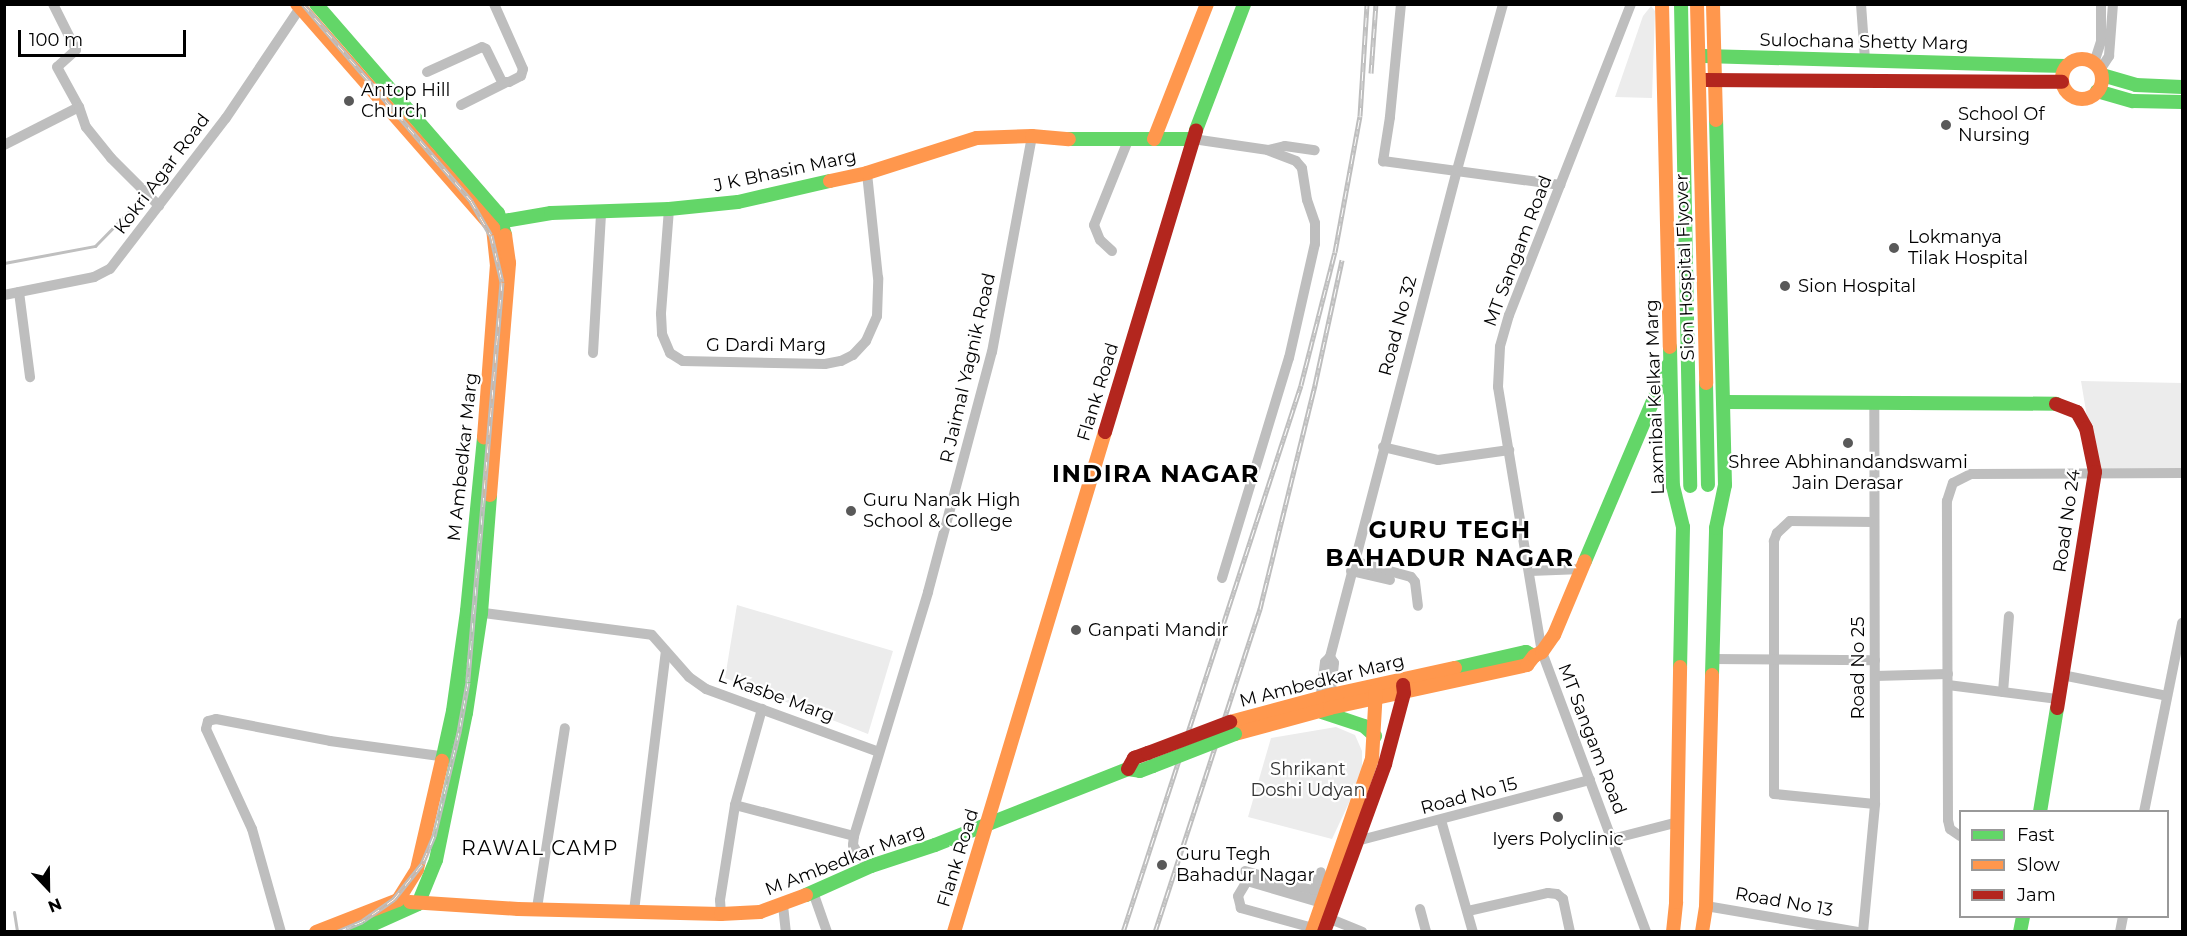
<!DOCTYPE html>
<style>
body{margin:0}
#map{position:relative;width:2187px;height:936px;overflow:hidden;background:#fff;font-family:Montserrat,sans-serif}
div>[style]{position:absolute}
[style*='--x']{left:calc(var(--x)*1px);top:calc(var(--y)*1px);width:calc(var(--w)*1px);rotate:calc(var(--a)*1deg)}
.green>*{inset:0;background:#ececec}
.stream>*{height:3px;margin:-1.5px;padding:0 1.5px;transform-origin:1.5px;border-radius:1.5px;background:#bfbfbf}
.street>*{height:10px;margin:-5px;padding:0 5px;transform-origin:5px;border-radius:5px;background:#bebebe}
.fast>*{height:14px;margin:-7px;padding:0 7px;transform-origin:7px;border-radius:7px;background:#63d668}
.slow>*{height:14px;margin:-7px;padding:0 7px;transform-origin:7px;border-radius:7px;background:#ff974d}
.slow>.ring{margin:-7px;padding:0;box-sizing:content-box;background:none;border:14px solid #ff974d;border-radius:50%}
.jam>*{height:14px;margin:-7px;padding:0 7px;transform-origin:7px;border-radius:7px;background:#b3261e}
.rail>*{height:5px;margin-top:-2.5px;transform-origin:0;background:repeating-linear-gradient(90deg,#fff 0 9px,#bebebe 0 18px);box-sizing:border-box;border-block:2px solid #bebebe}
.fast-bridge>*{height:14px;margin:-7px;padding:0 7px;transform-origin:7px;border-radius:7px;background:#63d668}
.slow-bridge>*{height:14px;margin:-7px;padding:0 7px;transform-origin:7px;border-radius:7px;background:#ff974d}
.jam-bridge>*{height:14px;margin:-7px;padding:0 7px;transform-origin:7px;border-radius:7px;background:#b3261e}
.dots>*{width:16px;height:16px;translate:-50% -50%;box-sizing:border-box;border:3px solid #fff;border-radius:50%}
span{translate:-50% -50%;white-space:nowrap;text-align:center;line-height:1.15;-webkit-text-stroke:4.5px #fff;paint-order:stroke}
.street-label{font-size:18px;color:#000}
.poi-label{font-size:18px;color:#000}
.left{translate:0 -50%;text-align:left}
.park-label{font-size:18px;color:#333}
.neighbourhood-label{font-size:20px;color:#000;letter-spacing:1.5px}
.district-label{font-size:24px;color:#000;font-weight:700;letter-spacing:1.5px}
.frame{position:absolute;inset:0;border:6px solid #000;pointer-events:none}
.legend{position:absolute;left:1959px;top:810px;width:210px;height:108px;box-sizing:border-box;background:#fff;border:2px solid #999;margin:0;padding:8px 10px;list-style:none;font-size:18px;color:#000}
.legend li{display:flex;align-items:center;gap:12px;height:30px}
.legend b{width:30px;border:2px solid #999}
.north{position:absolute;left:18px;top:858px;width:60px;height:60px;-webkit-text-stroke:4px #fff;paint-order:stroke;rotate:158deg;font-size:16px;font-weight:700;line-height:24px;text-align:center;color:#000}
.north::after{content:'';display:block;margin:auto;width:21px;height:27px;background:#000;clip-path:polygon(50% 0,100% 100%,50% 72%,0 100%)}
.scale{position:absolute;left:18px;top:30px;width:168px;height:27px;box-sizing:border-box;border:3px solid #000;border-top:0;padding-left:8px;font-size:18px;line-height:21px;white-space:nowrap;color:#000;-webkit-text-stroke:4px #fff;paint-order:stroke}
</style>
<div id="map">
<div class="green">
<i style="clip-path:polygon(1651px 6px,1655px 11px,1652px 98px,1615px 97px,1643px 16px)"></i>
<i style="clip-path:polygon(2081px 381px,2182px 383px,2182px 471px,2096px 471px)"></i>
<i style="clip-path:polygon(737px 605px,893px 651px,868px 734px,725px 678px)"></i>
<i style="clip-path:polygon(1336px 727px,1355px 735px,1362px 751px,1362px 775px,1332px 839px,1248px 817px,1271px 738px)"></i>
</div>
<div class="stream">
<i style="--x:4;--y:263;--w:93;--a:-10.6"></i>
<i style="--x:95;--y:246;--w:67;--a:-45.6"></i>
<i style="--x:14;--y:912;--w:20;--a:81"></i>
</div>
<div class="street">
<i style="--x:53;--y:4;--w:51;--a:63.4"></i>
<i style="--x:76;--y:50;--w:25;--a:138"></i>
<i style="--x:57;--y:67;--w:46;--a:61.2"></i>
<i style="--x:1401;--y:4;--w:114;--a:95.6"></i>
<i style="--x:1390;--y:117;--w:45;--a:99"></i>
<i style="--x:1383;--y:161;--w:179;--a:7.7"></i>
<i style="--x:1631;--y:4;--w:334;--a:111.4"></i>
<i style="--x:1509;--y:315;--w:33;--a:106"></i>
<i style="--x:1500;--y:347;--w:40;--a:92.9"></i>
<i style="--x:1498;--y:387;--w:269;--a:80.6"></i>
<i style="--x:1542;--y:652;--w:299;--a:69.6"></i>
<i style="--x:1861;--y:4;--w:56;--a:85.9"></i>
<i style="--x:2094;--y:63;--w:22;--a:-72"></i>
<i style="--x:2101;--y:42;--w:38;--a:-90"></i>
<i style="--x:2100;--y:70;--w:17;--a:-57"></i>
<i style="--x:2109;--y:56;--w:52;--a:-85.6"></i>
<i style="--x:427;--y:72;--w:60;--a:-24.4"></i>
<i style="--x:482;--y:47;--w:4;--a:27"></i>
<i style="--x:486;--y:49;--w:37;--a:64"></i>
<i style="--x:502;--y:82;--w:7;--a:0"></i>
<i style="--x:509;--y:82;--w:13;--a:-27"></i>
<i style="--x:521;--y:76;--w:7;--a:-74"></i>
<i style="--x:523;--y:69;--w:71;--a:-114"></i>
<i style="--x:461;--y:105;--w:49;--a:-26.6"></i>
<i style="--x:1193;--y:139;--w:76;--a:8.3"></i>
<i style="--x:1268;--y:150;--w:17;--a:-13"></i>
<i style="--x:1285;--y:146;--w:30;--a:8"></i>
<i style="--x:4;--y:145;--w:84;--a:-26.9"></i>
<i style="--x:79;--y:107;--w:21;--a:71"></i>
<i style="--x:86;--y:127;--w:40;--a:51"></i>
<i style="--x:111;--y:158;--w:68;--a:45"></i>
<i style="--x:669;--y:209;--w:105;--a:94.4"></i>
<i style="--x:661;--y:314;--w:20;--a:87"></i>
<i style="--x:662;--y:334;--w:21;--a:67"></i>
<i style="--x:670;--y:353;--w:15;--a:32"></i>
<i style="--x:683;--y:361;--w:142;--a:1.2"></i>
<i style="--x:825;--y:364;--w:16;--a:-11"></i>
<i style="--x:841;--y:361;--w:13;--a:-27"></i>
<i style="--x:853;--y:355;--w:19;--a:-47"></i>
<i style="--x:866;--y:341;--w:27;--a:-66"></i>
<i style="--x:877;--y:316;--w:38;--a:-88"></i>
<i style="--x:878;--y:278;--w:106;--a:-96"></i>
<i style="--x:1112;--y:251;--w:16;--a:-137"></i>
<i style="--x:1100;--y:240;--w:16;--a:-112"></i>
<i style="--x:1094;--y:225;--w:94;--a:-68.1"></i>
<i style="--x:19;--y:292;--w:86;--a:82.6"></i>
<i style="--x:4;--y:295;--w:92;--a:-11.3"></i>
<i style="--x:94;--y:277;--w:18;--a:-27"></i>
<i style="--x:110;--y:269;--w:190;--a:-52.5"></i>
<i style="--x:226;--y:118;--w:133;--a:-56.1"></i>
<i style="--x:593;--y:353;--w:140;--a:-86.7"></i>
<i style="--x:1383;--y:447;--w:57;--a:13.3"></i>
<i style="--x:1438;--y:460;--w:72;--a:-8"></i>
<i style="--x:1874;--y:522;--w:84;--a:-179.3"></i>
<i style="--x:1790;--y:521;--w:18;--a:137"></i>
<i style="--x:1777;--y:533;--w:9;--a:111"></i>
<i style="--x:1774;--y:541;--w:253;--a:90"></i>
<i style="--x:1774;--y:794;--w:101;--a:5.7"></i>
<i style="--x:1353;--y:561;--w:60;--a:15.4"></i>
<i style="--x:1411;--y:577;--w:6;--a:51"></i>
<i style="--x:1415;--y:582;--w:24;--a:83"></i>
<i style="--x:1351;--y:571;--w:40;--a:13"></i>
<i style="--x:1530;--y:571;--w:52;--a:-2.2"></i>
<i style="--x:1222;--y:578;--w:230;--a:-73.1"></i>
<i style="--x:1289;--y:358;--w:117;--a:-77.2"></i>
<i style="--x:1315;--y:244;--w:21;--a:-90"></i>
<i style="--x:1315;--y:223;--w:24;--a:-109"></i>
<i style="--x:1307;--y:200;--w:32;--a:-99"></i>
<i style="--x:1302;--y:168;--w:9;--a:-131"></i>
<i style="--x:1296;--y:161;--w:30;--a:-159"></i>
<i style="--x:476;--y:612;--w:177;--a:7.4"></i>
<i style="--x:652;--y:635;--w:56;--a:48.6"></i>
<i style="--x:689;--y:677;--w:21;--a:35"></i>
<i style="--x:706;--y:689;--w:184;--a:20"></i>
<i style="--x:1330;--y:657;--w:503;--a:-75.38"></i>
<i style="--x:1457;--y:170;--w:172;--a:-74.5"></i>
<i style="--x:1712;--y:659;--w:163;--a:0.4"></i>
<i style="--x:2062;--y:675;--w:107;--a:11.3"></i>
<i style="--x:1875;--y:676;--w:73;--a:-1.6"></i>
<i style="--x:1948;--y:685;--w:111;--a:7.3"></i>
<i style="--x:2003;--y:692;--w:76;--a:-85.5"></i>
<i style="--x:1320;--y:702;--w:40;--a:-82.9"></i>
<i style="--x:1325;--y:662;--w:7;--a:-45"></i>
<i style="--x:1330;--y:657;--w:7;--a:56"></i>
<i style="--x:1334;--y:663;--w:37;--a:96"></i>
<i style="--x:735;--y:805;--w:123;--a:14.6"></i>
<i style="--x:2144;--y:812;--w:193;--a:-78.6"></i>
<i style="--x:1441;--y:820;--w:116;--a:74.1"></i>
<i style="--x:1960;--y:836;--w:12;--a:-145"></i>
<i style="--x:1950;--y:829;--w:9;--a:-103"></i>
<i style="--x:1948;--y:820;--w:319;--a:-90.2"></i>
<i style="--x:1947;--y:501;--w:19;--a:-72"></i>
<i style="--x:1953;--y:483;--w:20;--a:-27"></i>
<i style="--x:1971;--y:474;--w:211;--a:-0.3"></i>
<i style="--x:1612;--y:839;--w:68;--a:-14.4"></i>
<i style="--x:1353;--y:842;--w:245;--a:-14.7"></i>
<i style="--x:871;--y:866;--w:14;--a:-141"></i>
<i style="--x:860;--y:857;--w:14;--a:-120"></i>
<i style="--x:853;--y:845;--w:9;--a:-84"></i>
<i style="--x:854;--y:836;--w:255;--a:-73.1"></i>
<i style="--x:928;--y:592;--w:248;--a:-75.1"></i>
<i style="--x:992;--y:352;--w:220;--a:-79.5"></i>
<i style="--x:1245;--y:871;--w:83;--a:16"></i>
<i style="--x:1314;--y:890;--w:19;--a:-69"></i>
<i style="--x:813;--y:892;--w:42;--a:70.7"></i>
<i style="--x:783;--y:905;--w:27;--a:84"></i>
<i style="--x:1706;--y:906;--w:154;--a:9.7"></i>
<i style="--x:537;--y:908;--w:182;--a:-81.2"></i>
<i style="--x:1420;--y:909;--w:24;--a:75"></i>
<i style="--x:634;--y:911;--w:261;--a:-83"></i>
<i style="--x:1468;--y:911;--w:82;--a:-12.7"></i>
<i style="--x:1548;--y:893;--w:9;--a:6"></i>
<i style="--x:1557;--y:894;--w:8;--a:40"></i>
<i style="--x:1563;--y:899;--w:34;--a:78"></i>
<i style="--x:721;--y:914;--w:14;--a:-94"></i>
<i style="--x:720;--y:900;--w:96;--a:-81"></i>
<i style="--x:735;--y:805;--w:100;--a:-74.3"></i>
<i style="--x:1328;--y:918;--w:37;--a:22"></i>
<i style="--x:1313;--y:928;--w:75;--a:-164.5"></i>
<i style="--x:1241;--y:908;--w:12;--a:-104"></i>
<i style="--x:1238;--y:896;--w:17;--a:-59"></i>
<i style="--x:1247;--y:881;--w:78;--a:16.3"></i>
<i style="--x:281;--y:932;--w:107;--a:-105.7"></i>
<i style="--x:252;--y:829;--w:110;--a:-114.7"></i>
<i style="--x:206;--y:729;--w:8;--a:-76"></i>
<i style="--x:208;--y:721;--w:8;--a:-14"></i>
<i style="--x:216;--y:719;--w:116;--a:10.9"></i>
<i style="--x:330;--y:741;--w:118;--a:7.8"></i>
<i style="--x:1863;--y:932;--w:129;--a:-84.6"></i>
<i style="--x:1875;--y:804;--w:401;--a:-90.1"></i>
<i style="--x:2120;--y:932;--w:16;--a:-79"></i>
</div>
<div class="fast">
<i style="--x:316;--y:4;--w:277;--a:49"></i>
<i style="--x:498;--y:213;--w:23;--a:72"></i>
<i style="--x:1704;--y:56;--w:362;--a:1.6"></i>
<i style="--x:2102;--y:75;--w:35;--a:16"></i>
<i style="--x:2136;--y:85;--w:46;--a:2.5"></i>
<i style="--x:2097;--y:91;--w:37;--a:16"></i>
<i style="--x:2133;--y:101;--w:49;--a:1.2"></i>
<i style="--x:1196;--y:130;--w:135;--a:-69.1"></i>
<i style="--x:1069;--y:139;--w:124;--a:0"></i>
<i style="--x:492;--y:223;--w:60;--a:-9.6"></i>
<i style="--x:551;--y:213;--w:118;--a:-1.9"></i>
<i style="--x:669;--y:209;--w:69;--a:-5.8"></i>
<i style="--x:738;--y:202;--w:94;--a:-12.9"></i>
<i style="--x:1670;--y:347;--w:139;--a:88.8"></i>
<i style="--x:1673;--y:486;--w:42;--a:76.3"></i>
<i style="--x:1683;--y:527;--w:140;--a:91.2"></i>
<i style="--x:1723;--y:402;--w:333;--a:0.3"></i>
<i style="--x:1585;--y:561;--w:213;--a:-67"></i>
<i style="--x:1455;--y:668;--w:73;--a:-12.7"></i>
<i style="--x:1526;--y:652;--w:9;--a:27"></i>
<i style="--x:1712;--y:675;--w:147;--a:-88.4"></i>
<i style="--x:1716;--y:528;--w:44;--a:-78.2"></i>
<i style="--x:1725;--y:485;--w:365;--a:-91.4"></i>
<i style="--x:1322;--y:712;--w:44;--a:18.4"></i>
<i style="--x:1364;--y:726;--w:15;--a:42"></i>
<i style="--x:442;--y:761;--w:51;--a:-77.6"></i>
<i style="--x:453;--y:711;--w:101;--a:-82"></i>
<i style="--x:467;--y:611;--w:174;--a:-84.4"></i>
<i style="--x:2040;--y:812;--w:105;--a:-80.7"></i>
<i style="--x:806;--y:895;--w:71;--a:-24"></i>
<i style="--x:871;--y:866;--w:67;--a:-18.2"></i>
<i style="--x:935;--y:845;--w:207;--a:-21.5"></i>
<i style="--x:1128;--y:769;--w:12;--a:9"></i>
<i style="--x:1140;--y:771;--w:14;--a:-21"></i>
<i style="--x:356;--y:932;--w:68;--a:-24.3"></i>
<i style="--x:418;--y:904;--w:48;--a:-67.8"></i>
<i style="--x:436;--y:860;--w:150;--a:-78.5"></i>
<i style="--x:466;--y:713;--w:101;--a:-81.5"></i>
<i style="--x:481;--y:613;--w:118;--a:-85.6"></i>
<i style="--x:2020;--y:932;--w:16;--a:-79"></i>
</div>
<div class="slow">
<i style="--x:297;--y:4;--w:298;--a:48.8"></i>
<i style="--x:493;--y:228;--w:36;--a:84"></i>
<i style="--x:497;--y:264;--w:174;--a:94.3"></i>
<i style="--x:1662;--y:4;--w:343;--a:88.7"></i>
<i style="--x:1713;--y:4;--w:116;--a:88.5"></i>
<i class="ring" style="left:2062px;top:59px;width:26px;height:26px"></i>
<i style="--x:1154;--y:139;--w:145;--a:-68.6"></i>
<i style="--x:830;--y:181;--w:38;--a:-12"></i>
<i style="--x:867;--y:173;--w:115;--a:-17.7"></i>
<i style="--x:977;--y:138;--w:55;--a:-2.1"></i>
<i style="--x:1032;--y:136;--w:37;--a:5"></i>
<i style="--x:490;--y:495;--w:233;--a:-85.3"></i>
<i style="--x:509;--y:263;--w:28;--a:-98"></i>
<i style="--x:1230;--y:722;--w:105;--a:-15"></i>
<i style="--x:1331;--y:695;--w:127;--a:-12.3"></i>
<i style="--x:1235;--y:734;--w:98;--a:-15.3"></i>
<i style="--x:1330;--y:708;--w:202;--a:-12.3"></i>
<i style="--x:1527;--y:665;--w:11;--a:-52"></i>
<i style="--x:1534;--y:656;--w:9;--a:-27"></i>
<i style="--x:1542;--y:652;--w:21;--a:-55"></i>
<i style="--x:1554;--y:635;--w:80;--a:-67.3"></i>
<i style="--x:410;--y:902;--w:108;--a:3.7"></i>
<i style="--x:518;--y:909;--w:203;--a:1.4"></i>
<i style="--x:721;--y:914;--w:39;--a:-3"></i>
<i style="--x:760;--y:912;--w:49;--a:-20.3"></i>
<i style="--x:316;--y:932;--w:88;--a:-21.3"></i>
<i style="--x:398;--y:900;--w:36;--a:-58"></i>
<i style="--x:417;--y:869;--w:111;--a:-77"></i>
<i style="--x:954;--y:932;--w:522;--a:-73.2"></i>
<i style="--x:1312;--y:932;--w:183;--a:-70.9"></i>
<i style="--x:1372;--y:759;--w:69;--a:-86.7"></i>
<i style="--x:1673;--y:932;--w:30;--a:-84"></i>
<i style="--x:1676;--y:902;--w:235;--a:-89"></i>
<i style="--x:1702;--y:932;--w:26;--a:-81"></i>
<i style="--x:1706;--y:906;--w:231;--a:-88.5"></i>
</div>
<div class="jam">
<i style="--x:1705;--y:80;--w:357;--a:0.3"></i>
<i style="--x:2056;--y:404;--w:22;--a:21"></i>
<i style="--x:2077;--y:412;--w:18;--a:61"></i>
<i style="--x:2086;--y:428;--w:45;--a:78.4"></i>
<i style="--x:2095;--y:472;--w:239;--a:99.1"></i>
<i style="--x:1105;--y:432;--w:315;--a:-73.2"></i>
<i style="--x:1128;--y:769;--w:13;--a:-61"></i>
<i style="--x:1134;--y:758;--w:15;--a:-20"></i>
<i style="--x:1324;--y:932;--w:179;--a:-70"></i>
<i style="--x:1385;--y:764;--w:73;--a:-75"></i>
<i style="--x:1404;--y:693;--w:8;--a:-97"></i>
</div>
<div class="rail">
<i style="--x:303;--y:4;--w:259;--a:49.5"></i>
<i style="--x:471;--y:201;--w:39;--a:60"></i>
<i style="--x:491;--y:235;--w:48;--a:76.8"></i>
<i style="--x:502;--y:282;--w:401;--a:94.9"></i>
<i style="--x:468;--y:682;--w:51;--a:100.2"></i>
<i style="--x:459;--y:732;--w:107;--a:103.5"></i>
<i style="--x:434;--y:836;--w:30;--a:113"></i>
<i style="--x:422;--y:864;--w:45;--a:128.7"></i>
<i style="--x:394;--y:899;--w:38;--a:145"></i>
<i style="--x:363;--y:921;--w:28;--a:157"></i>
<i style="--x:1371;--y:73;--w:69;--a:-85.9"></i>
<i style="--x:1123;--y:932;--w:575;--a:-71.97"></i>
<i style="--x:1301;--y:385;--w:137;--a:-75.7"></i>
<i style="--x:1335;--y:252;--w:138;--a:-79.6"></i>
<i style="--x:1360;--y:116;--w:112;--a:-86.4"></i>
<i style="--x:1155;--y:932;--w:340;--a:-72"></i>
<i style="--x:1260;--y:609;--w:231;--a:-76.2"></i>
<i style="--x:1315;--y:385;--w:128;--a:-77.8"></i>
</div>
<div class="fast-bridge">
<i style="--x:1681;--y:4;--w:482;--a:88.9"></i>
<i style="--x:1706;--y:383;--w:102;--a:88.9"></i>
<i style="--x:1153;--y:766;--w:88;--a:-21.3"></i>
</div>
<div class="slow-bridge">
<i style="--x:1697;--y:4;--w:379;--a:88.6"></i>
</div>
<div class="jam-bridge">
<i style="--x:1148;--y:753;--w:88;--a:-20.7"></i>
</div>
<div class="dots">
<i style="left:349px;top:101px;background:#595959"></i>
<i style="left:1946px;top:125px;background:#595959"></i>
<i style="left:1894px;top:248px;background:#595959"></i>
<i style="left:1785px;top:286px;background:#595959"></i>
<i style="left:1848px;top:443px;background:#595959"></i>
<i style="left:851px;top:511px;background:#595959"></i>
<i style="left:1076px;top:630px;background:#595959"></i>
<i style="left:1558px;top:817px;background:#595959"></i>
<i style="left:1162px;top:865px;background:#595959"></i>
</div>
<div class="street-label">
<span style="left:1864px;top:42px;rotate:1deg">Sulochana Shetty Marg</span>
<span style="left:785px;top:171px;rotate:-12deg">J K Bhasin Marg</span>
<span style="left:162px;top:174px;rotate:-53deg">Kokri Agar Road</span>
<span style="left:1518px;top:251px;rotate:-69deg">MT Sangam Road</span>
<span style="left:1685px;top:267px;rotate:-92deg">Sion Hospital Flyover</span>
<span style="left:1398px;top:326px;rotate:-75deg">Road No 32</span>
<span style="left:766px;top:345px">G Dardi Marg</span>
<span style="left:968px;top:368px;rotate:-77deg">R Jaimal Yagnik Road</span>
<span style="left:1098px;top:392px;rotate:-73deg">Flank Road</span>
<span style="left:1655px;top:397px;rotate:-92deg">Laxmibai Kelkar Marg</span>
<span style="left:463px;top:457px;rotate:-84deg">M Ambedkar Marg</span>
<span style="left:2067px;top:521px;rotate:-82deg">Road No 24</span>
<span style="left:1858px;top:668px;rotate:-90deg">Road No 25</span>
<span style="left:1322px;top:681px;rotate:-14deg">M Ambedkar Marg</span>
<span style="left:776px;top:696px;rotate:20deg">L Kasbe Marg</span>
<span style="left:1592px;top:739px;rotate:69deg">MT Sangam Road</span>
<span style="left:1469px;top:796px;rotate:-15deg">Road No 15</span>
<span style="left:958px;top:858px;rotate:-73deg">Flank Road</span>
<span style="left:845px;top:860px;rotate:-21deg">M Ambedkar Marg</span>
<span style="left:1784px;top:902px;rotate:10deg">Road No 13</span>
</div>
<div class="poi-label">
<span class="left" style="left:361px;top:101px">Antop Hill<br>Church</span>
<span class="left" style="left:1958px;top:125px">School Of<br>Nursing</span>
<span class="left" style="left:1908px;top:248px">Lokmanya<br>Tilak Hospital</span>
<span class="left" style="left:1798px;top:286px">Sion Hospital</span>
<span style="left:1848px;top:473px">Shree Abhinandandswami<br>Jain Derasar</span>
<span class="left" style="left:863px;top:511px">Guru Nanak High<br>School &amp; College</span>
<span class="left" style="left:1088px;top:630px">Ganpati Mandir</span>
<span style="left:1558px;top:839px">Iyers Polyclinic</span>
<span class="left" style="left:1176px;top:865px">Guru Tegh<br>Bahadur Nagar</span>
</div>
<div class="park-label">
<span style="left:1308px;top:780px">Shrikant<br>Doshi Udyan</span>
</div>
<div class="neighbourhood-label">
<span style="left:540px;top:848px">RAWAL CAMP</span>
</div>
<div class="district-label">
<span style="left:1156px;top:474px">INDIRA NAGAR</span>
<span style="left:1450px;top:544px">GURU TEGH<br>BAHADUR NAGAR</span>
</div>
<div class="frame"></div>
<ul class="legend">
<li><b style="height:8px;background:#63d668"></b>Fast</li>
<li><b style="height:8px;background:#ff974d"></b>Slow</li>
<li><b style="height:8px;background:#b3261e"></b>Jam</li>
</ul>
<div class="north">N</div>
<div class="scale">100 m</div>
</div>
